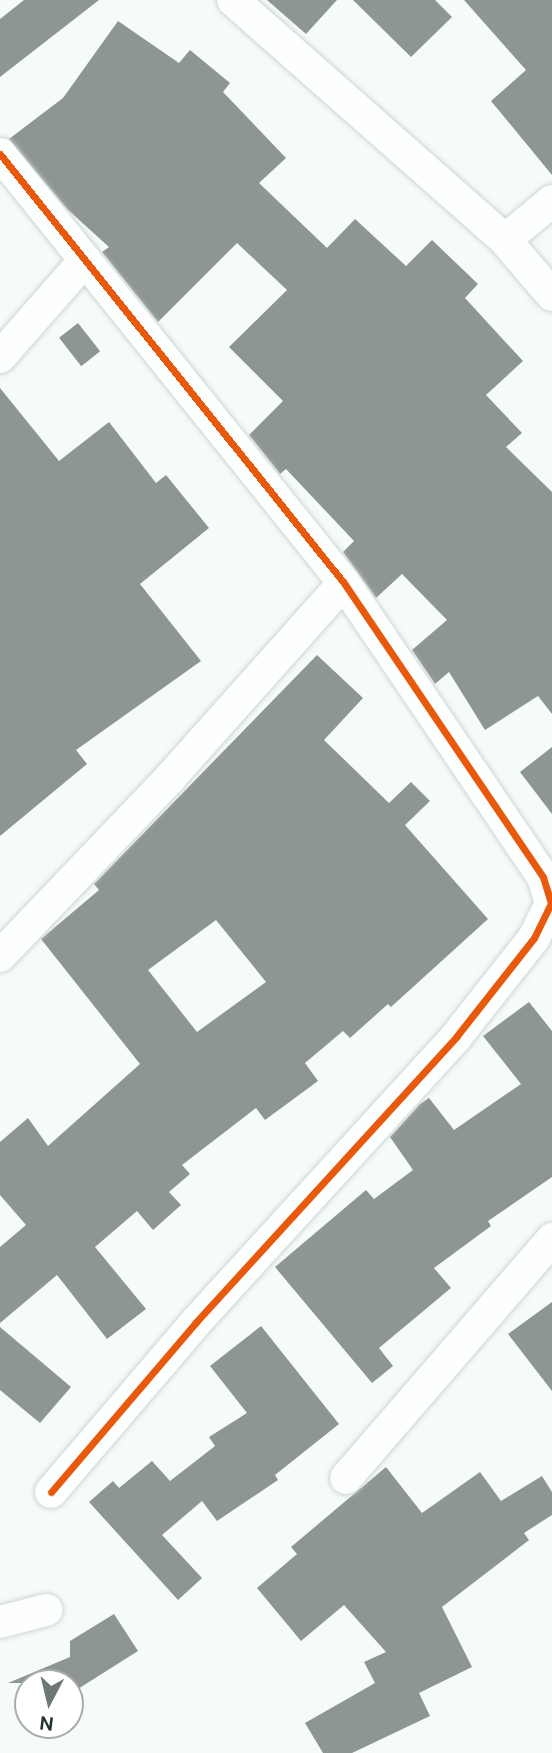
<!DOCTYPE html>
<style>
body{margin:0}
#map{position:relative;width:552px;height:1753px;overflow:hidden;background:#f4fbfa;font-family:"DM Sans",sans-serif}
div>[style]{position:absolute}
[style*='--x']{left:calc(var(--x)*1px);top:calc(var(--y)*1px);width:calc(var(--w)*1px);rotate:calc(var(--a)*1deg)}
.building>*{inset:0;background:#8e9695;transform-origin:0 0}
.roads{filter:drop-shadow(0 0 2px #ced6d5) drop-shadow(0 0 2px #ced6d5)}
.street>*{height:32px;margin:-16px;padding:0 16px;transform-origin:16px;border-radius:16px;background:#fdfefe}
.cycleway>*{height:7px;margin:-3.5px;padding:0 3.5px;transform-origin:3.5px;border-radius:3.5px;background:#e8590c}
span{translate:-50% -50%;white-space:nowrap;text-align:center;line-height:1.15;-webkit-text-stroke:7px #fff;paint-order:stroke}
.north{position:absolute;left:14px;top:1669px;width:70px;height:70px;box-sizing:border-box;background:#fff;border:2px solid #a8adac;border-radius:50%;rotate:187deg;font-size:19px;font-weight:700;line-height:28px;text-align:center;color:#26322f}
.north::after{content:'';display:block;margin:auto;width:24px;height:32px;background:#6e7876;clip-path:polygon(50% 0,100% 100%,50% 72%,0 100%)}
</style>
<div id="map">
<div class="building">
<i style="clip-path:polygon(24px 0,99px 0,0 77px,0 19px)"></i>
<i style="clip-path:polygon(267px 0,337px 0,306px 34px)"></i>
<i style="clip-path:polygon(353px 0,435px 0,452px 17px,411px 57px)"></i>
<i style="clip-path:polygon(464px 0,552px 0,552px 175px,491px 101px,526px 70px)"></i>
<i style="clip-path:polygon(118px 21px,179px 63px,190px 50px,230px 83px,223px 92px,286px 158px,259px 183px,327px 248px,355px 219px,406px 266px,432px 240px,478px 284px,465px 298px,523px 361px,486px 395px,522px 433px,506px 447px,552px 492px,552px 714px,538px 696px,485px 730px,449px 672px,435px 684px,412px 650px,447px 620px,402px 574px,376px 598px,343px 552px,354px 541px,286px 469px,280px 474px,249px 435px,283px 401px,229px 347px,287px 290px,237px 243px,158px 322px,102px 252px,109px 247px,67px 209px,9px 139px,63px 98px)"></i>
<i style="left:78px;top:323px;width:36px;height:24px;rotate:52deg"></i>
<i style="clip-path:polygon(0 388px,59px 461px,109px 422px,156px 483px,166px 475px,209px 528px,140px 584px,201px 661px,76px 750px,87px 764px,0 836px)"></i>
<i style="clip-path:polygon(evenodd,317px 655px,363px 698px,324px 740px,389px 803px,411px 782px,430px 801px,405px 825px,488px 919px,391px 1007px,388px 1004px,350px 1038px,343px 1031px,305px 1063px,318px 1081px,265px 1120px,256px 1108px,182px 1165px,190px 1174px,169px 1192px,181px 1205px,153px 1230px,137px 1211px,95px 1247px,146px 1309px,107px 1339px,57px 1275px,0 1323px,0 1247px,26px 1225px,0 1195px,0 1142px,28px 1118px,48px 1146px,140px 1064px,41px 939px,99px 890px,94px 884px,317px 655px,216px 920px,266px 982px,197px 1032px,148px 970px,216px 920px)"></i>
<i style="clip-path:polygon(552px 747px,552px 814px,520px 772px)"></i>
<i style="clip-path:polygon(529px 1002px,552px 1031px,552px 1177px,488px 1221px,491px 1226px,434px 1268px,451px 1288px,379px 1348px,393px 1366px,372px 1383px,275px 1267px,366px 1190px,374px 1199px,413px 1170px,390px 1137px,420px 1104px,429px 1098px,454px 1130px,521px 1084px,483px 1036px)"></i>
<i style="clip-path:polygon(552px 1302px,552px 1391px,508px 1334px)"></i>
<i style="clip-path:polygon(261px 1326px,339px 1424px,275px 1475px,278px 1480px,217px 1521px,202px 1501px,162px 1535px,202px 1578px,178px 1600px,89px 1502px,113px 1481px,119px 1488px,152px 1461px,170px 1481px,215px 1446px,209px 1437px,247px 1413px,210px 1366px)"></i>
<i style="clip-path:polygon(0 1327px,71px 1387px,40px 1423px,0 1390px)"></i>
<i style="clip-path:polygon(386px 1467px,422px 1513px,480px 1472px,501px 1501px,542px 1476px,552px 1492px,552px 1515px,524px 1533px,529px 1540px,442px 1607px,472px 1667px,419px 1693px,430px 1716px,352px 1753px,323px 1753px,305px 1723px,375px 1683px,364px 1662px,386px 1652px,344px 1605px,301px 1641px,257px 1588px,297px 1554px,291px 1547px)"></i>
<i style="clip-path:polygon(114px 1614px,138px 1651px,70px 1694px,70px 1683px,8px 1683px,70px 1657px,70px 1641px)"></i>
</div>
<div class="roads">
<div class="street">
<i style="--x:233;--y:0;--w:363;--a:41.4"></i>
<i style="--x:505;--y:240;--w:72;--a:49.5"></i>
<i style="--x:0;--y:154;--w:550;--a:51.28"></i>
<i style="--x:344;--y:583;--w:355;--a:55.9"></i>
<i style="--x:543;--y:877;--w:31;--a:73"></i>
<i style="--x:505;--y:240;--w:61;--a:-39.7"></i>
<i style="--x:0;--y:357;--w:129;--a:-48.8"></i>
<i style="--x:0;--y:956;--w:246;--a:-46.3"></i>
<i style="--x:170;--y:778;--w:261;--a:-48.3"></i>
<i style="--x:346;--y:1478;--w:316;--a:-49.2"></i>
<i style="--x:51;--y:1492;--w:223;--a:-49.5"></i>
<i style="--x:196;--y:1322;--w:386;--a:-47.6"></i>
<i style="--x:456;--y:1037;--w:126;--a:-51.8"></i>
<i style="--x:534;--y:938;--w:37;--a:-64"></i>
<i style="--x:0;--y:1622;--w:48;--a:-14.6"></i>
</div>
</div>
<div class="cycleway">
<i style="--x:0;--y:154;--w:550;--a:51.28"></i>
<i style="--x:344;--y:583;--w:355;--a:55.9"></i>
<i style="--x:543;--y:877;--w:31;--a:73"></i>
<i style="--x:51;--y:1492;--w:223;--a:-49.5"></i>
<i style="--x:196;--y:1322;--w:386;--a:-47.6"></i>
<i style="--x:456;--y:1037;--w:126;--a:-51.8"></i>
<i style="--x:534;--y:938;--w:37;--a:-64"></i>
</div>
<div class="north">N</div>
</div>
